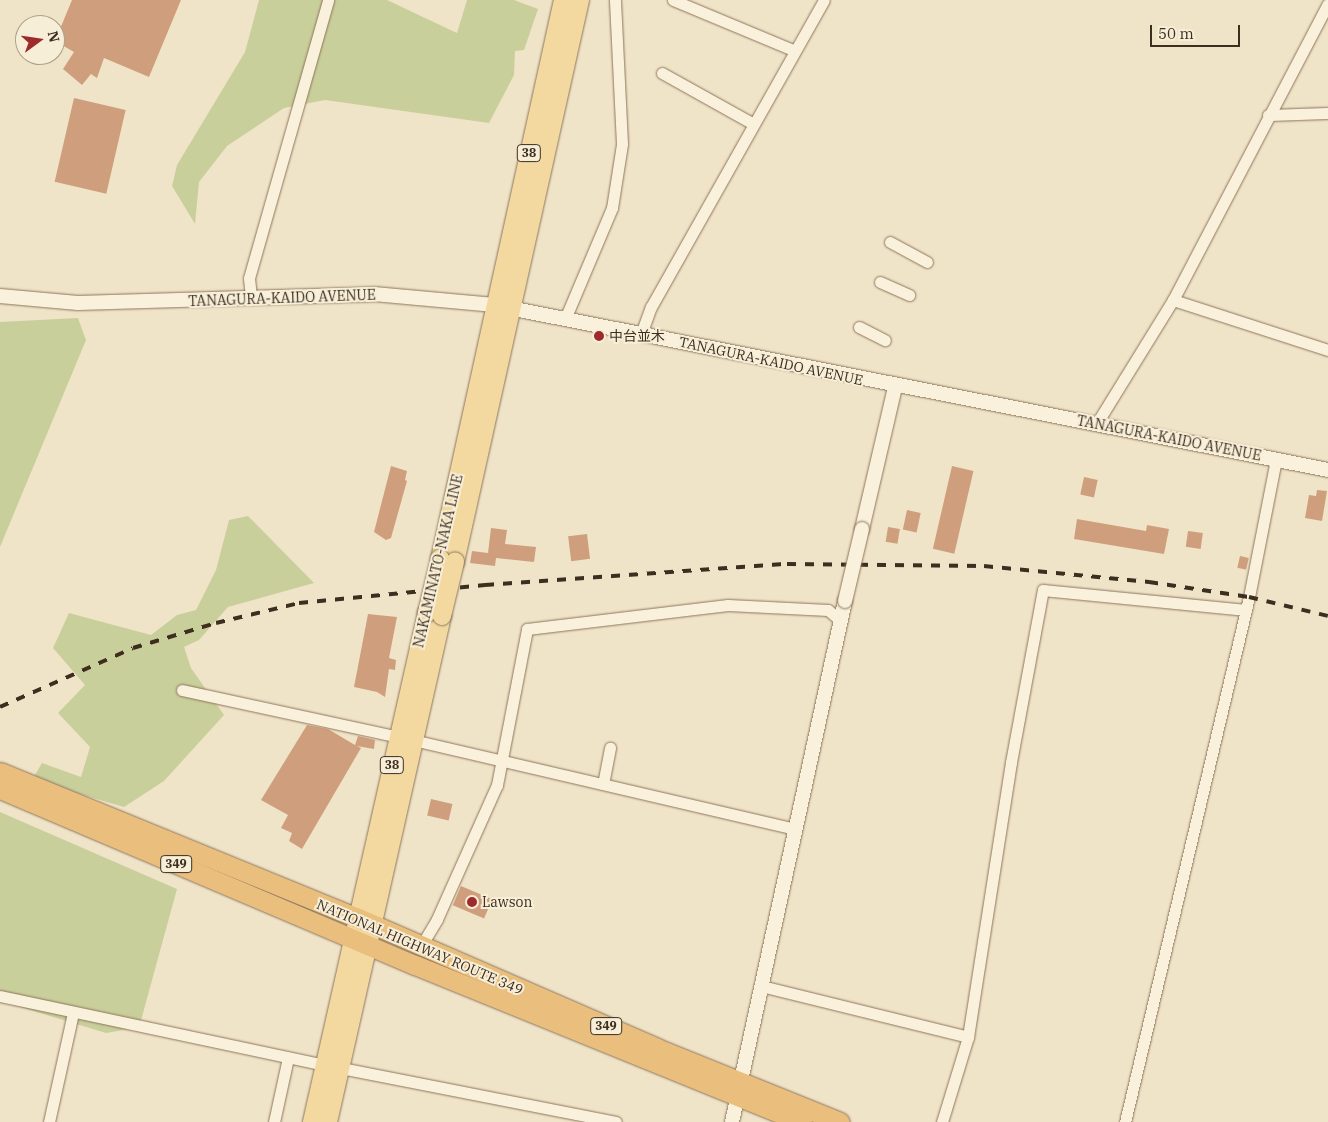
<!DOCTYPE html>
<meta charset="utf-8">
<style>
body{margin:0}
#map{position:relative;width:1328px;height:1122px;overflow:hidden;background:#f0e4c8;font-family:"IBM Plex Serif","Noto Sans JP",serif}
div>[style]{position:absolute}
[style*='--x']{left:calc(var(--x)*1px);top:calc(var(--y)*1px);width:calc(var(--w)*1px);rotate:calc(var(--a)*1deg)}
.green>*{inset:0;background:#c9cf9b}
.building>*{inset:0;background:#cf9f7d;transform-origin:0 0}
.roads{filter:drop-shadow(0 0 1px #8d765c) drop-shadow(0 0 1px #8d765c)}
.minor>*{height:11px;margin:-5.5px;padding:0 5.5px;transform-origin:5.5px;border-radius:5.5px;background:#faf1dc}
.tertiary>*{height:14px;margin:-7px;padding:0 7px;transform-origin:7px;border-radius:7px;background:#faf1dc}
.primary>*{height:18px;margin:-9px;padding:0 9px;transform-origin:9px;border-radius:9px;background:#f3d9a0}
.trunk>*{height:19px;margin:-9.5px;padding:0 9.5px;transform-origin:9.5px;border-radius:9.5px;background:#eabe7c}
.rail>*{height:4px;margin-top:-2px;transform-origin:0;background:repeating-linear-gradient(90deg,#3d2e20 0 9px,transparent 0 18px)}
.bridges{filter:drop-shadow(0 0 1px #8d765c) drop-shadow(0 0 1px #8d765c)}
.tertiary-bridge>*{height:14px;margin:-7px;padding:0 7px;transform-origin:7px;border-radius:7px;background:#faf1dc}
.primary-bridge>*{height:18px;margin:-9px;padding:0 9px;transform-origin:9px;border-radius:9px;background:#f3d9a0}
.dots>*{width:14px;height:14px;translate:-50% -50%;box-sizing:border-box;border:2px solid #f7eed8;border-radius:50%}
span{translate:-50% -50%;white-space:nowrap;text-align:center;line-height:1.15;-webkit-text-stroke:4px #f7eed8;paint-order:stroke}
.shield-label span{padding:1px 4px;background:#f7eed8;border:1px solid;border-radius:4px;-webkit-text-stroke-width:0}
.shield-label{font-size:12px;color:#3d2e20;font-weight:700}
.street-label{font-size:14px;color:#3d2e20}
.poi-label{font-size:14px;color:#3d2e20}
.left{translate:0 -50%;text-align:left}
.north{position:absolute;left:15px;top:15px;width:50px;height:50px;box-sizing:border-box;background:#f7eed8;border:1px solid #ada18e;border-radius:50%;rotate:76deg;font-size:14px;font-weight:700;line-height:20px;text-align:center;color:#3d2e20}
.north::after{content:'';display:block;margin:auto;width:18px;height:22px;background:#9e2a2b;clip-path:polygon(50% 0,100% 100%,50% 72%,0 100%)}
.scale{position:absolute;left:1150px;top:25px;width:90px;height:22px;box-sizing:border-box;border:2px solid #3d2e20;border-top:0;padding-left:6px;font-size:15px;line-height:18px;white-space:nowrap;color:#3d2e20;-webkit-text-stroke:4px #f7eed8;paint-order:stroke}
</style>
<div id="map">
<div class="green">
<i style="clip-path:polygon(259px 0,387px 0,457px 33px,467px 0,514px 0,538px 9px,524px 50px,515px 51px,514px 75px,489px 123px,325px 100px,284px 108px,227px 146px,199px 182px,195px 224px,172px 186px,177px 165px,245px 52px)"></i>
<i style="clip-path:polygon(78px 318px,86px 340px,0 547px,0 322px)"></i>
<i style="clip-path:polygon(248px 516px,314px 583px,228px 607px,199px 640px,184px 647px,191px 668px,224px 715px,164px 781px,124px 807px,32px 780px,42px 763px,81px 777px,90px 747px,58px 713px,85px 685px,53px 648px,69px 613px,151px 635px,177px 615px,196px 610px,216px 570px,229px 520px)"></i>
<i style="clip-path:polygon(0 812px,177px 889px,140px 1024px,135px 1028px,106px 1033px,0 1001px)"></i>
</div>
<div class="building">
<i style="clip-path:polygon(72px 0,181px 0,149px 77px,104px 58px,97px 78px,91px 74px,82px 85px,63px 69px,74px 52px,55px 41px)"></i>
<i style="left:74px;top:98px;width:53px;height:86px;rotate:13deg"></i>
<i style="clip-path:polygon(391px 466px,407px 471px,405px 480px,407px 481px,391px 538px,386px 540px,374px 532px)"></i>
<i style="left:952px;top:466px;width:22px;height:85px;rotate:13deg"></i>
<i style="left:1084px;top:477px;width:14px;height:18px;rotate:12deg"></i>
<i style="clip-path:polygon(1317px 490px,1327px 491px,1322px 521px,1305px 518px,1309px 495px,1316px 496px)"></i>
<i style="left:907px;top:510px;width:14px;height:20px;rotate:12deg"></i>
<i style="clip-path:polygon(1077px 519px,1146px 531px,1147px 525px,1169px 529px,1164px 554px,1074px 539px)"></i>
<i style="left:888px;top:527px;width:12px;height:15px;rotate:9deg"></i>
<i style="clip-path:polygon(491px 528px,507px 530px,505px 544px,536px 547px,534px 562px,496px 558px,495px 566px,470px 563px,472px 551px,488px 553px)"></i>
<i style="left:1188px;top:531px;width:15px;height:16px;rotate:8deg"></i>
<i style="left:587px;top:534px;width:25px;height:19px;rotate:83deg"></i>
<i style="left:1240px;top:556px;width:9px;height:12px;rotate:13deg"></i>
<i style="clip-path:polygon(368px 614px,397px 617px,389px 658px,396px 660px,395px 670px,389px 669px,385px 697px,377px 692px,354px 687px)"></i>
<i style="clip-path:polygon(307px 725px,328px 729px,355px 745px,358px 736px,375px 740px,374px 749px,357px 746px,361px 748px,302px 849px,289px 841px,292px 833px,281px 828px,288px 815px,261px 800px)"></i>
<i style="left:431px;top:799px;width:22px;height:17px;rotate:13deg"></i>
<i style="left:461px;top:886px;width:34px;height:21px;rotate:23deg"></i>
</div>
<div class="roads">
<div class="minor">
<i style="--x:673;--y:0;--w:130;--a:22.6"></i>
<i style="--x:662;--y:73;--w:103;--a:29.1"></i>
<i style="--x:1268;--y:115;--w:60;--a:-1.9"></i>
<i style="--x:890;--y:242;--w:42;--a:28.4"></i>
<i style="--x:880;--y:282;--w:32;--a:24"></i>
<i style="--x:251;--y:297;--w:19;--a:-96"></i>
<i style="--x:249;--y:278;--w:289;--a:-74.1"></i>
<i style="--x:1173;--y:300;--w:163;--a:17.9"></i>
<i style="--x:565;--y:319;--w:121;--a:-67.1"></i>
<i style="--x:612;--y:208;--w:65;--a:-81.1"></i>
<i style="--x:622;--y:144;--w:144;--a:-92.8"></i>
<i style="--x:859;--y:327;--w:29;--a:27"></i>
<i style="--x:641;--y:334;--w:29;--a:-70"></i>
<i style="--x:651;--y:307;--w:352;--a:-60.6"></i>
<i style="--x:1097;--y:423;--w:145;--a:-58.3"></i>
<i style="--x:1173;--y:300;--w:334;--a:-62.4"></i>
<i style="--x:182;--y:690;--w:236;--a:12.2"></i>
<i style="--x:413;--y:740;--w:392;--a:13.1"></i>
<i style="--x:603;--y:784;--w:37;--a:-79"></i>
<i style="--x:421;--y:946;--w:31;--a:-59"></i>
<i style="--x:437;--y:919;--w:147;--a:-65.9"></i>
<i style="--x:497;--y:785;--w:159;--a:-79.1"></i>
<i style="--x:527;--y:629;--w:202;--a:-6.8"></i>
<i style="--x:728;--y:605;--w:100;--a:2.9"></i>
<i style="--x:828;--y:610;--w:17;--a:40"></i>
<i style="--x:761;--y:986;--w:213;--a:13.8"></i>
<i style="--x:0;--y:996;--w:332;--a:12"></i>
<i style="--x:341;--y:1068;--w:280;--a:11.1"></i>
<i style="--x:49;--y:1122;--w:112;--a:-77.6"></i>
<i style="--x:274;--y:1122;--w:66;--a:-77.7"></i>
<i style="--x:942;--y:1122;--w:89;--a:-73"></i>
<i style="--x:968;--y:1037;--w:278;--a:-81.1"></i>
<i style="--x:1011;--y:762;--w:175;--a:-79.5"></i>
<i style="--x:1043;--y:590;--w:204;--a:5.6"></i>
<i style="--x:1125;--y:1122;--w:539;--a:-76.71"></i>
<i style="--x:1249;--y:597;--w:140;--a:-78.9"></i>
</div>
<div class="tertiary">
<i style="--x:0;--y:296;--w:78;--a:5.1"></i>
<i style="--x:78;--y:303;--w:296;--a:-1.7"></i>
<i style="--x:374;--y:294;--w:121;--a:5.2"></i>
<i style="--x:494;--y:305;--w:850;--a:11.19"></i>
<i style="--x:862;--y:529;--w:146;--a:-76.9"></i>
<i style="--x:732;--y:1122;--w:533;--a:-77.76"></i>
</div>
<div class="primary">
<i style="--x:440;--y:559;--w:572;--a:-77.59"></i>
<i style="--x:455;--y:562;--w:576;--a:-77.46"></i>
<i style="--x:312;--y:1122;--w:522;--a:-77.27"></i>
<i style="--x:328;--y:1122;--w:519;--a:-77.3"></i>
</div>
<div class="trunk">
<i style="--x:0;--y:772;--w:384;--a:22.2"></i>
<i style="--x:356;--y:917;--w:328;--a:23.5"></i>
<i style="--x:657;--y:1048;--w:197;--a:22"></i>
<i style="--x:0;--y:789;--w:451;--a:23"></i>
<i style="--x:415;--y:965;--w:418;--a:22.1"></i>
</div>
</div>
<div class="rail">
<i style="--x:0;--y:707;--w:145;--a:-23.9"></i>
<i style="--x:133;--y:648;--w:87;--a:-16.8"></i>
<i style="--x:216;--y:623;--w:85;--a:-13.5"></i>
<i style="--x:299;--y:603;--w:187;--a:-5.5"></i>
<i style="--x:485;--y:585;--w:303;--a:-4"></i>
<i style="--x:787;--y:564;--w:197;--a:0.6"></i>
<i style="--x:984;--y:566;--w:166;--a:5.5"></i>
<i style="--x:1149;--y:582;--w:101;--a:8.5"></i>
<i style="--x:1249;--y:597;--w:81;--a:13.5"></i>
</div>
<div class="bridges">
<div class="tertiary-bridge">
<i style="--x:845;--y:601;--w:74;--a:-76.7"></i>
</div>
<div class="primary-bridge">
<i style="--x:427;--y:613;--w:56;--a:-76.5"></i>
<i style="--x:442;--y:616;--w:56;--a:-76.5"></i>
</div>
</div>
<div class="dots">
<i style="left:599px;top:336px;background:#9e2a2b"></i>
<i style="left:472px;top:902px;background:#9e2a2b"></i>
</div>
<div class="shield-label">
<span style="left:529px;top:153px">38</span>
<span style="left:392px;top:765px">38</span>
<span style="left:176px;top:864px">349</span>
<span style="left:606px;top:1026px">349</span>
</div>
<div class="street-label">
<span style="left:282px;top:298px;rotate:-2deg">TANAGURA-KAIDO AVENUE</span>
<span style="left:771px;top:361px;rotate:12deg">TANAGURA-KAIDO AVENUE</span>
<span style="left:1169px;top:438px;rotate:11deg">TANAGURA-KAIDO AVENUE</span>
<span style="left:438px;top:561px;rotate:-77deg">NAKAMINATO-NAKA LINE</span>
<span style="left:420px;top:947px;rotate:23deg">NATIONAL HIGHWAY ROUTE 349</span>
</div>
<div class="poi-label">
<span class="left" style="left:609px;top:336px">中台並木</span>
<span class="left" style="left:482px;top:902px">Lawson</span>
</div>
<div class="north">N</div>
<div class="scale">50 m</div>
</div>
